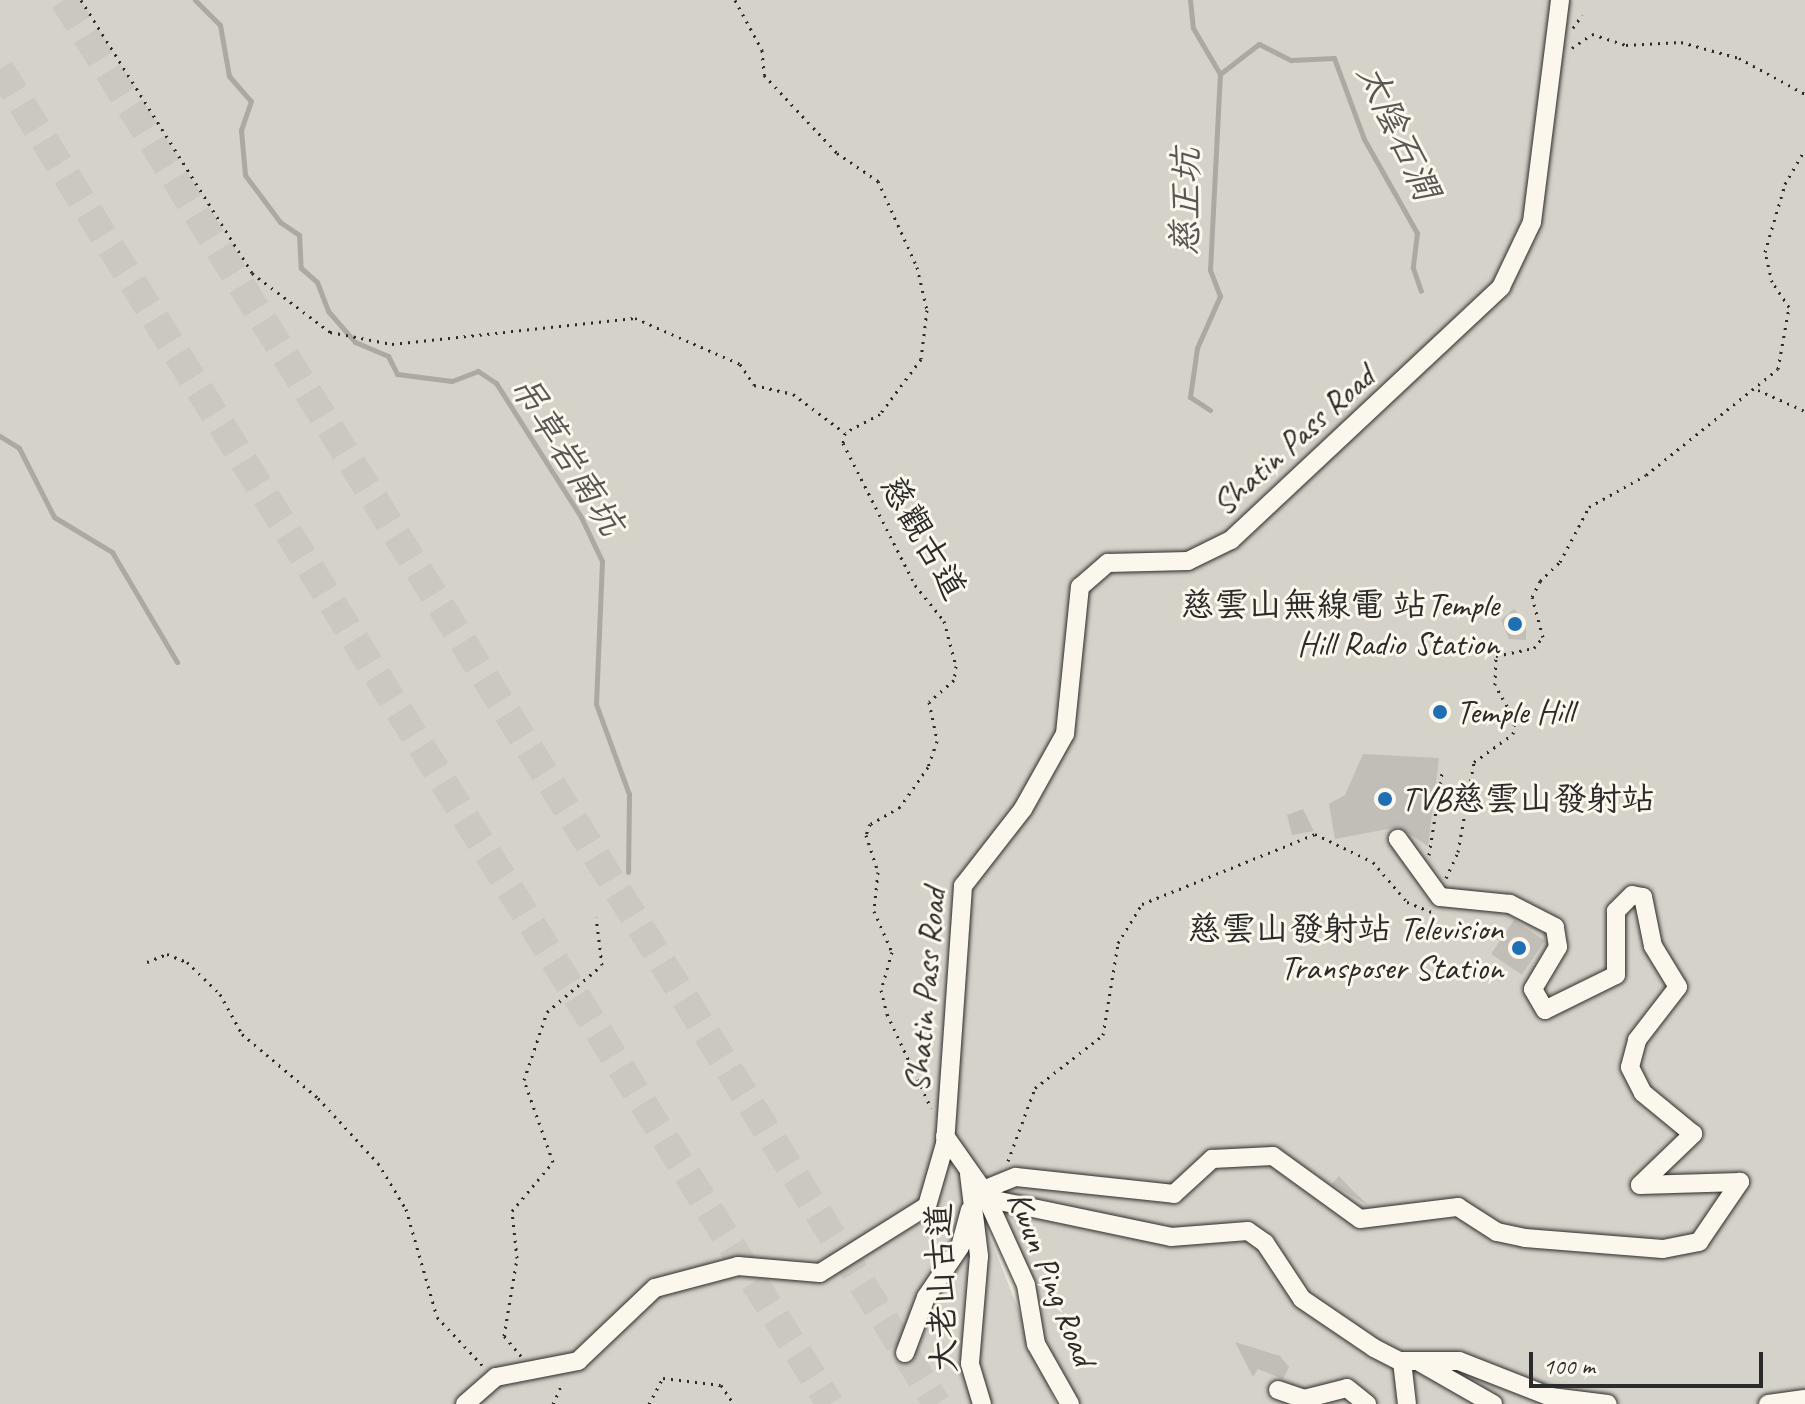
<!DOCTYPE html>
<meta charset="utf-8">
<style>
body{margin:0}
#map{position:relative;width:1805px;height:1404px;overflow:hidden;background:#f3efe4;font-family:Caveat,"LXGW WenKai TC",sans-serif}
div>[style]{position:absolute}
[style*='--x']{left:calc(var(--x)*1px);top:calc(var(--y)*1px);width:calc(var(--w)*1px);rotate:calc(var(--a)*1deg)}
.green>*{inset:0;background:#d5d2c9}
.stream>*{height:5px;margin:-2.5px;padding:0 2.5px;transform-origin:2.5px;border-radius:2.5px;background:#aca9a2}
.building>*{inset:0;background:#c0beb6;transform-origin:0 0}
.highway-tunnel>*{height:28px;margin-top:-14px;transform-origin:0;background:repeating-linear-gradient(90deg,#cbc8bf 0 28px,transparent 0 42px)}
.path>*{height:3px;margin-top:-1.5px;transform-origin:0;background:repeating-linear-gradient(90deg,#2b2b2b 0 2px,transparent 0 8px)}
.roads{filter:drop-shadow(0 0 2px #2b2b2b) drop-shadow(0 0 2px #2b2b2b)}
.minor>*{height:18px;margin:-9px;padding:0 9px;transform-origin:9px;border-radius:9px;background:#fbf7ec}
.dots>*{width:22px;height:22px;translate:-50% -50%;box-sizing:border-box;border:4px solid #fbf7ec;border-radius:50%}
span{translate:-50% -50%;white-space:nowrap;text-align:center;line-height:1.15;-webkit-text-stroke:6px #fbf7ec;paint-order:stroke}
.street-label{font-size:34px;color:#2b2b2b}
.poi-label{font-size:34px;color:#2b2b2b}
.right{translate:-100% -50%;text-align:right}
.left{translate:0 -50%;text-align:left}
.water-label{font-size:36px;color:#585755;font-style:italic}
.scale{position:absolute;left:1529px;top:1352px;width:234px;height:36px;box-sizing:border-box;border:4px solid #2b2b2b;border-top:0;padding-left:10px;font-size:24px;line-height:28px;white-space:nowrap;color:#2b2b2b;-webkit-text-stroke:6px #fbf7ec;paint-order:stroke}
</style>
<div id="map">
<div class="green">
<i style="clip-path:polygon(0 0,1805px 0,1805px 1404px,1073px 1404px,1043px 1343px,986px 1176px,965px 1150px,983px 1220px,1056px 1404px,0 1404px)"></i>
</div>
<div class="stream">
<i style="--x:195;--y:0;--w:35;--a:45"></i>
<i style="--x:220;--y:25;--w:52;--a:80"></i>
<i style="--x:229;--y:76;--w:33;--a:49"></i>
<i style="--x:251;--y:101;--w:31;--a:109"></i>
<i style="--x:241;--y:130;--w:45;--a:84.9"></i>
<i style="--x:245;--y:175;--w:59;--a:53.3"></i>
<i style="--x:280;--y:222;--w:23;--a:34"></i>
<i style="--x:299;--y:235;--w:33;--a:87"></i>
<i style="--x:301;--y:268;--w:21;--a:41"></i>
<i style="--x:317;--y:282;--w:31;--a:69"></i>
<i style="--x:328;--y:311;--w:41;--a:48.9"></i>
<i style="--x:355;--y:342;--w:36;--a:23"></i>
<i style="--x:388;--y:356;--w:20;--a:63"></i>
<i style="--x:397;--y:374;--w:55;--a:7.3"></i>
<i style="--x:452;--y:381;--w:28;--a:-21"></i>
<i style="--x:478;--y:371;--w:22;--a:34"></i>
<i style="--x:496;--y:383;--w:159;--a:57.6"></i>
<i style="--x:581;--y:517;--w:49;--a:64.5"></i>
<i style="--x:602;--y:561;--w:143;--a:92.4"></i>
<i style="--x:596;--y:704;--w:96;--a:69.9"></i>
<i style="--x:629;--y:794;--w:78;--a:90.7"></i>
<i style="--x:1190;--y:0;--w:28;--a:84"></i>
<i style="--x:1193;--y:28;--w:53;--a:59.6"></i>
<i style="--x:1220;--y:74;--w:49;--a:-37.6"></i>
<i style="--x:1259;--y:44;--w:36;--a:27"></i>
<i style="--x:1291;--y:60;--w:43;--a:-2.7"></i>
<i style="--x:1334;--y:58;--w:86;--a:69.7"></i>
<i style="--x:1364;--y:139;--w:108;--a:60.6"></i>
<i style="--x:1417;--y:233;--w:35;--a:97"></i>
<i style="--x:1413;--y:268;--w:24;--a:71"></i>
<i style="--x:1210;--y:410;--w:24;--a:-147"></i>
<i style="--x:1190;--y:397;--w:49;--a:-81.9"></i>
<i style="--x:1197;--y:348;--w:57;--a:-66.1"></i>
<i style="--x:1220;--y:296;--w:28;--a:-111"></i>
<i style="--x:1210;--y:270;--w:196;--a:-87.1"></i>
<i style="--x:0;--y:436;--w:22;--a:32"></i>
<i style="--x:19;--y:448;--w:77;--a:63.1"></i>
<i style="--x:54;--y:517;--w:68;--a:31.1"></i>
<i style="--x:112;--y:552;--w:128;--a:59.4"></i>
</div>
<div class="building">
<i style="clip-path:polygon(1514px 609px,1526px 622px,1526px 640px,1509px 639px,1501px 620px)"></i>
<i style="clip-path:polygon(1363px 754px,1439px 758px,1428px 846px,1398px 827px,1335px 839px,1329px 804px,1345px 795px)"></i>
<i style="clip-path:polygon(1303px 809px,1314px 831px,1292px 835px,1287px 815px)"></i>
<i style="left:1514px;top:920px;width:37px;height:41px;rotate:34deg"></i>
<i style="clip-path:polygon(1339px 1176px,1350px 1188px,1369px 1206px,1332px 1184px)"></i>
<i style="clip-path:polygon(1235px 1342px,1280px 1356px,1289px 1367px,1283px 1379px,1258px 1369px,1253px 1377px)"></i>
</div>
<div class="highway-tunnel">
<i style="--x:64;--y:0;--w:1653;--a:58.13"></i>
<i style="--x:0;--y:69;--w:1572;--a:58.13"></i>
</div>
<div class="path">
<i style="--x:81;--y:0;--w:322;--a:57.9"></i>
<i style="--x:252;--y:273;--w:98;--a:37.1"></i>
<i style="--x:330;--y:332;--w:63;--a:11"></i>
<i style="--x:392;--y:344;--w:244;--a:-6.1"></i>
<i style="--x:635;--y:318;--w:115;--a:23.7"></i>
<i style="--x:740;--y:364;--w:25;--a:56"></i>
<i style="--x:754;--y:385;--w:40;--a:13"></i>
<i style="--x:793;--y:394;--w:65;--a:36.9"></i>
<i style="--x:735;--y:0;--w:57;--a:61.6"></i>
<i style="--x:762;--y:50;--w:25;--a:85"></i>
<i style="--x:764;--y:75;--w:107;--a:46.9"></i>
<i style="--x:837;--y:153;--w:50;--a:34.3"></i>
<i style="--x:878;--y:181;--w:94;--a:65.6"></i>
<i style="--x:917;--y:267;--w:44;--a:76.9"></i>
<i style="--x:927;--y:310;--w:49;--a:97"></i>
<i style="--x:921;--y:359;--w:69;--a:126.7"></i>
<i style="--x:880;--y:414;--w:40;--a:152"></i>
<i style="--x:845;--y:433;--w:10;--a:101"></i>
<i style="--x:843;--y:443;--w:159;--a:63.1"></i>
<i style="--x:915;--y:585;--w:46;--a:51.1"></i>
<i style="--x:944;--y:621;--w:47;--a:75.1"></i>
<i style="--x:956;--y:666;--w:14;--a:98"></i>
<i style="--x:954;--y:680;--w:33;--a:139"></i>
<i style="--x:929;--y:702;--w:40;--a:78"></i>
<i style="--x:937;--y:741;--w:28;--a:109"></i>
<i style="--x:928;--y:767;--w:49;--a:125"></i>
<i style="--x:900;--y:807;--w:34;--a:150"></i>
<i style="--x:870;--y:824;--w:12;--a:110"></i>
<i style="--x:866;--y:835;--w:39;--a:72"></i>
<i style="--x:878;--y:872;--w:39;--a:96"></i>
<i style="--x:874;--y:911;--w:45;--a:66.3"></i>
<i style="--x:892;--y:952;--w:40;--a:106"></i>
<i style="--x:881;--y:990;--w:25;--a:76"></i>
<i style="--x:887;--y:1014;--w:104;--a:64.9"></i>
<i style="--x:1573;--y:28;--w:16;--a:-55"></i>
<i style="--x:1572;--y:48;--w:24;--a:-35"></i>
<i style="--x:1592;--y:34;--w:36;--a:18"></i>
<i style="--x:1626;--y:45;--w:55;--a:-3.1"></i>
<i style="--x:1681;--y:42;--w:60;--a:15.4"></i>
<i style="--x:1739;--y:58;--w:75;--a:28.6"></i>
<i style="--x:1758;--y:390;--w:51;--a:24.1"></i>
<i style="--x:1429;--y:855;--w:83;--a:-81"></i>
<i style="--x:1446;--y:878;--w:29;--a:-65"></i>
<i style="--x:1458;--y:852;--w:91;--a:-79.9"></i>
<i style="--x:1474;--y:762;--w:48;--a:-35.7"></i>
<i style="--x:1513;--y:734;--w:14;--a:-82"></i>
<i style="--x:1515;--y:720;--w:40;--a:-119.7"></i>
<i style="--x:1495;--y:685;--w:29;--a:-88"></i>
<i style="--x:1496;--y:656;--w:39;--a:-12"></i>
<i style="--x:1534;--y:648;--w:14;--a:-51"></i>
<i style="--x:1543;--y:637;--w:41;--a:-105.4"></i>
<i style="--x:1532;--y:597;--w:18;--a:-63"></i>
<i style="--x:1540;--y:581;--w:28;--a:-44"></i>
<i style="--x:1560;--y:562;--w:62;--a:-62.2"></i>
<i style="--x:1589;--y:507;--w:65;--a:-29.3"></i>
<i style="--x:1646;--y:475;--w:169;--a:-38.8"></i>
<i style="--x:1778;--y:369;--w:63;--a:-79.9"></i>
<i style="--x:1789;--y:307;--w:30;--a:-124"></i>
<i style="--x:1772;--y:282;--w:31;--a:-103"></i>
<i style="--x:1765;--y:252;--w:71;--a:-73.6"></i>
<i style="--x:1785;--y:184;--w:39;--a:-60"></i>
<i style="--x:147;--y:962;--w:22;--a:-22"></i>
<i style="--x:167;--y:954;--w:22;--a:22"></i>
<i style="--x:187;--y:962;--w:46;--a:44.1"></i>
<i style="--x:220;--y:994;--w:46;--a:61.2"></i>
<i style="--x:242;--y:1034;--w:99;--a:40.1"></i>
<i style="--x:318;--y:1098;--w:88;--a:47.3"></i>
<i style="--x:378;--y:1163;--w:54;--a:58.7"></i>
<i style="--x:406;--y:1209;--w:112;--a:74"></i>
<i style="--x:437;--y:1317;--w:69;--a:46.8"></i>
<i style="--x:1008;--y:1161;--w:78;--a:-69.7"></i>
<i style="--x:1035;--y:1088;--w:86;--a:-37.9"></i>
<i style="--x:1103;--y:1035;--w:93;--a:-80.7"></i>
<i style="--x:1118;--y:943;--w:46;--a:-58.4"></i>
<i style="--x:1142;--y:904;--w:187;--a:-22"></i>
<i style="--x:1315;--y:834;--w:64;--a:25.8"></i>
<i style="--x:1373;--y:862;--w:52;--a:49.6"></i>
<i style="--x:1407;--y:902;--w:31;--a:22"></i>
<i style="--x:521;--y:1356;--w:26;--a:-130"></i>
<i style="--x:504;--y:1336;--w:79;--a:-80.5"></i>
<i style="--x:517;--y:1258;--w:47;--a:-96.1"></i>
<i style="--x:512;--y:1211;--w:64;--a:-50.1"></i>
<i style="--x:553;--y:1162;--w:87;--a:-109.5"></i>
<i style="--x:524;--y:1080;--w:72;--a:-71.3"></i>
<i style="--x:547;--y:1012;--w:72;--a:-40.5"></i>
<i style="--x:602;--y:965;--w:48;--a:-97.1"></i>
<i style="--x:553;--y:1404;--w:24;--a:-66"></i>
<i style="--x:649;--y:1404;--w:30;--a:-62"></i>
<i style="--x:663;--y:1378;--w:58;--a:6.9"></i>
<i style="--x:721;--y:1385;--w:23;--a:56"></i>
</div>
<div class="roads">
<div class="minor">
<i style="--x:945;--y:1136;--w:66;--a:54.9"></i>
<i style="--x:983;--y:1190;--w:104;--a:65.6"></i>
<i style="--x:1026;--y:1285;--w:60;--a:80.4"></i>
<i style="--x:1036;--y:1344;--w:69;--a:60.5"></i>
<i style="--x:969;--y:1174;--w:83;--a:83"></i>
<i style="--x:979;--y:1256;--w:108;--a:94.8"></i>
<i style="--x:970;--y:1364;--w:42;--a:73.3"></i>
<i style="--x:983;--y:1190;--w:35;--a:-22"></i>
<i style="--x:1016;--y:1177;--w:159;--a:6.1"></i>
<i style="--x:1174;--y:1194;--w:52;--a:-42.6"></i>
<i style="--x:1212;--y:1159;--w:61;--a:-2.8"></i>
<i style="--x:1273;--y:1156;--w:107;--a:35.9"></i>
<i style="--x:1360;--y:1219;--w:99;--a:-7"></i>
<i style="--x:1458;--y:1207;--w:46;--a:32.7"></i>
<i style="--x:1497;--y:1232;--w:29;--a:12"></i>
<i style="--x:1525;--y:1238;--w:138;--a:4.6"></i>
<i style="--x:1663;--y:1249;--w:37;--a:-11"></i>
<i style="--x:1699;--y:1242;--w:73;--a:-55.7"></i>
<i style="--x:1740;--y:1182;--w:100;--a:178.3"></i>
<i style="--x:1640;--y:1185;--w:74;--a:-43.9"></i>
<i style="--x:1693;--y:1134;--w:65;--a:-140.6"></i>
<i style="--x:1643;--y:1093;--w:29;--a:-117"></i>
<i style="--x:1630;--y:1067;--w:28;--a:-75"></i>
<i style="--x:1637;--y:1040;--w:67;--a:-52.3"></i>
<i style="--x:1678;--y:987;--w:48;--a:-121.4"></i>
<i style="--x:1653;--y:946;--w:50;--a:-101.5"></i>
<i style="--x:1643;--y:897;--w:11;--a:-170"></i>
<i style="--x:1632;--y:895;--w:23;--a:135"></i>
<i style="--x:1616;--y:911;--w:64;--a:90"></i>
<i style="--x:1616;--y:975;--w:79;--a:153.8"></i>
<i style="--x:1545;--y:1010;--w:24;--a:-120"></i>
<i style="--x:1533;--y:989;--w:49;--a:-59.2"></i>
<i style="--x:1558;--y:947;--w:20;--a:-99"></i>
<i style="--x:1555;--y:927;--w:51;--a:-152.9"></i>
<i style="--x:1510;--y:904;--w:70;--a:-174.3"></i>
<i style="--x:1440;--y:897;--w:72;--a:-125.9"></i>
<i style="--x:985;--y:1198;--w:190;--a:11.8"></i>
<i style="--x:1171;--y:1237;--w:77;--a:-4.5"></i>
<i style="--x:1248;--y:1231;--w:21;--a:35"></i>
<i style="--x:1265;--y:1243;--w:67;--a:56.5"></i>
<i style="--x:1302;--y:1299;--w:87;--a:34.2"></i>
<i style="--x:1374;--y:1348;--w:29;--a:27"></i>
<i style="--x:1400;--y:1361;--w:59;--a:0"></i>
<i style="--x:1459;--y:1361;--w:99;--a:21.4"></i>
<i style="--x:1551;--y:1397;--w:57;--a:7"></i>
<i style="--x:905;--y:1353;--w:60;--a:-69.4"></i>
<i style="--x:926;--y:1297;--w:60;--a:-55.8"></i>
<i style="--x:960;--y:1247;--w:38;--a:-75"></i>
<i style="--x:1402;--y:1361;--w:43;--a:83.4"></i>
<i style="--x:1421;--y:1363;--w:83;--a:29.7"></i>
<i style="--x:1278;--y:1390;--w:28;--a:19"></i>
<i style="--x:1304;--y:1399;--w:44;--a:-14.3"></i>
<i style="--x:1347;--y:1388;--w:26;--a:39"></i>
<i style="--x:465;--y:1404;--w:41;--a:-41.1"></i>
<i style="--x:496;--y:1377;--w:84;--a:-11"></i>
<i style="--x:578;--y:1361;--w:106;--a:-43.5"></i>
<i style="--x:655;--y:1288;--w:86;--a:-14.8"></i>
<i style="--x:738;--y:1266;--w:82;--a:4.9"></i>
<i style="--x:820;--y:1273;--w:126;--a:-32.1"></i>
<i style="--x:927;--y:1206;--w:65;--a:-73.8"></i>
<i style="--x:945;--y:1144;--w:259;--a:-86"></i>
<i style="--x:963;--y:886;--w:98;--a:-52.1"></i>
<i style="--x:1023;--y:809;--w:86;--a:-60.8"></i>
<i style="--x:1065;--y:734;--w:148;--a:-84.2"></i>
<i style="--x:1080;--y:587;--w:37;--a:-41"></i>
<i style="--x:1108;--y:563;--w:80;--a:-1.4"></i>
<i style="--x:1188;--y:561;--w:48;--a:-26"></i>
<i style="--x:1231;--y:540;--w:370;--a:-43.1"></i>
<i style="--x:1501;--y:287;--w:72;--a:-64.5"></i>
<i style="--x:1532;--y:222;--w:224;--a:-82.8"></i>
<i style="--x:1768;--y:1404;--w:37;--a:-8"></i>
</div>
</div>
<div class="dots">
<i style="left:1515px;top:624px;background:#1f6fb2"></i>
<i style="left:1440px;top:712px;background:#1f6fb2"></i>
<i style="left:1385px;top:799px;background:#1f6fb2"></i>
<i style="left:1519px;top:948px;background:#1f6fb2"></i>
</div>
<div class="street-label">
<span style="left:1293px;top:440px;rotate:-42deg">Shatin Pass Road</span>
<span style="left:924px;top:537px;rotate:60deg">慈觀古道</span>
<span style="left:925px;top:990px;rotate:-85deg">Shatin Pass Road</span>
<span style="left:1052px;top:1278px;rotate:68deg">Kwun Ping Road</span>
<span style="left:941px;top:1288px;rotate:-92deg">大老山古道</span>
</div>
<div class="poi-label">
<span class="right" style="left:1499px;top:624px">慈雲山無線電 站Temple<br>Hill Radio Station</span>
<span class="left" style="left:1456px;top:712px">Temple Hill</span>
<span class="left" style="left:1401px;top:799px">TVB慈雲山發射站</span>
<span class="right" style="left:1503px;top:948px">慈雲山發射站 Television<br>Transposer Station</span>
</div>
<div class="water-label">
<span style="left:1398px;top:132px;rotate:65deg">太陰石澗</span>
<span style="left:1186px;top:202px;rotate:-89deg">慈正坑</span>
<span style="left:567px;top:455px;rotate:58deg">吊草岩南坑</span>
</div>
<div class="scale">100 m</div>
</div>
